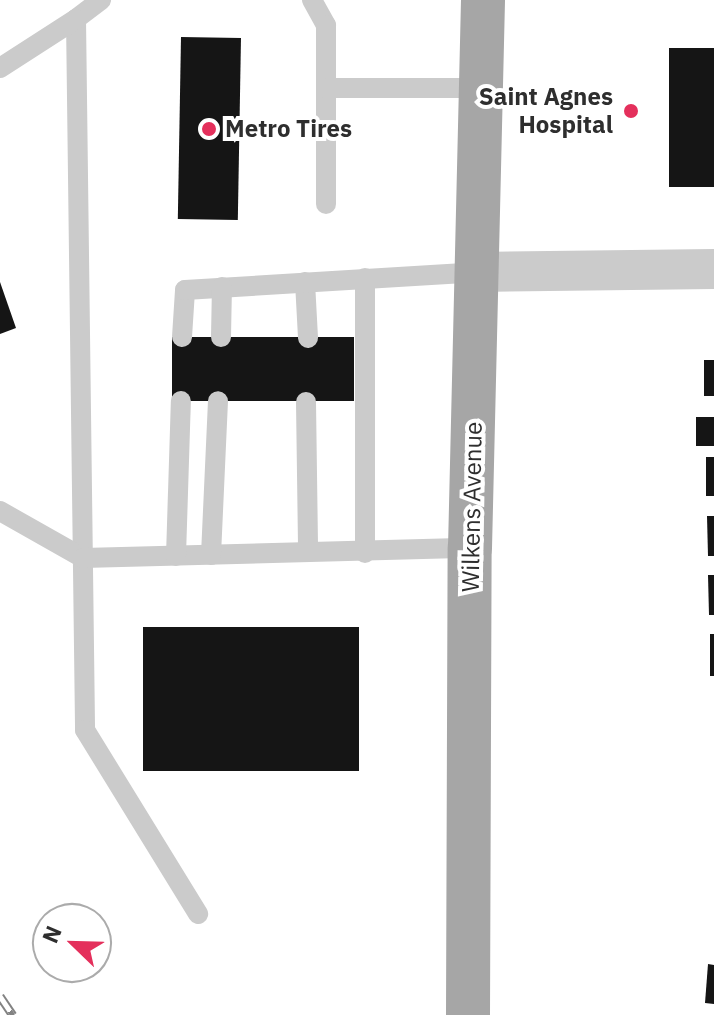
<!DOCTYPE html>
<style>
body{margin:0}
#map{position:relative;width:714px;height:1015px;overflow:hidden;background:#fff;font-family:"IBM Plex Sans",sans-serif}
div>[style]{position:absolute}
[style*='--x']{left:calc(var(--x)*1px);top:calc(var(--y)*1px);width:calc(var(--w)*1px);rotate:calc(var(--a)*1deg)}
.building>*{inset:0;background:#151515;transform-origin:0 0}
.lane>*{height:20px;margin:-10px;padding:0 10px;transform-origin:10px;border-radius:10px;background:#cbcbcb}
.street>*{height:40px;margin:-20px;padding:0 20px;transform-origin:20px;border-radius:20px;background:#cbcbcb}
.primary>*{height:44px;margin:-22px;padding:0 22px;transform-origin:22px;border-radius:22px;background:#a6a6a6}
.rail>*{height:9px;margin-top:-4.5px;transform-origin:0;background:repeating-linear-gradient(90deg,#fff 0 18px,#838383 0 36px);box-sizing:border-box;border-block:2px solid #838383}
.dots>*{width:22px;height:22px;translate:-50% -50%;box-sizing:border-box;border:4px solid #fff;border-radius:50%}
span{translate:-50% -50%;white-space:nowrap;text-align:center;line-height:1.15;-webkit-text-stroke:8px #fff;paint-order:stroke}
.poi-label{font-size:24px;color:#2e2e2e;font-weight:700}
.right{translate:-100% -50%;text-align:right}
.left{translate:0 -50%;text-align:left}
.street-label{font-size:24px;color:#2e2e2e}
.north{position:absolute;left:32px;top:903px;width:80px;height:80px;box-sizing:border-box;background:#fff;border:2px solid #ababab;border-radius:50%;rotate:293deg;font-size:22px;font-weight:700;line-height:32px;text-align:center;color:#2e2e2e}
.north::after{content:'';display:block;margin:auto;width:28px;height:36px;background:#e4305c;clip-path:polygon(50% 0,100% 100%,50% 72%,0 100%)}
</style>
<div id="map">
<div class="building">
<i style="left:181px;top:37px;width:60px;height:182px;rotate:1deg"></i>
<i style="left:714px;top:48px;width:139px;height:45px;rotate:90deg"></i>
<i style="clip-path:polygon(0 282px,16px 328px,0 334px)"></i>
<i style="left:172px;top:337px;width:182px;height:64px"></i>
<i style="left:704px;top:360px;width:10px;height:36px"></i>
<i style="left:696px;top:417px;width:18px;height:29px"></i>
<i style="left:706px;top:457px;width:8px;height:39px"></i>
<i style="clip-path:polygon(707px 516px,714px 516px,714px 556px,708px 556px)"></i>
<i style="clip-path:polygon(708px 575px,714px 575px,714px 615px,709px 615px)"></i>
<i style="left:359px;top:627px;width:144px;height:216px;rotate:90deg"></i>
<i style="left:710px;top:634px;width:4px;height:42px"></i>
<i style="clip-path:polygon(708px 964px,714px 965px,714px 1004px,705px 1003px)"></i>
</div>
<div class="lane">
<i style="--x:101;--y:0;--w:31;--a:143"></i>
<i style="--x:76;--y:19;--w:711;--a:89.27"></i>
<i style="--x:85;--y:730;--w:216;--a:58.4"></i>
<i style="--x:312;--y:0;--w:29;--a:61"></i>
<i style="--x:326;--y:25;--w:179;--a:90"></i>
<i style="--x:0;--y:68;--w:90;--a:-32.8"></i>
<i style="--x:326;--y:88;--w:157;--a:0"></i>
<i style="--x:305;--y:282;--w:56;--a:86.9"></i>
<i style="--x:182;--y:337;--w:47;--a:-86.3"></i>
<i style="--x:185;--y:290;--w:292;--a:-3.5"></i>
<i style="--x:221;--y:337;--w:50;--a:-88.9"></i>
<i style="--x:306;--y:402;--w:150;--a:89.2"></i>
<i style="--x:0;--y:511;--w:95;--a:29.5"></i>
<i style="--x:83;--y:558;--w:387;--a:-1.5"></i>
<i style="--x:365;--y:553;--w:275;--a:-90"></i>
<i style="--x:211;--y:555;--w:154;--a:-87.4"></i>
<i style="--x:176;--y:556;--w:155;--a:-88.2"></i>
</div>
<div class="street">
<i style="--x:476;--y:272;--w:238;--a:-0.7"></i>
</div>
<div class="primary">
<i style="--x:468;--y:1015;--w:467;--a:-89.8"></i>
<i style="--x:470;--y:548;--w:548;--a:-88.64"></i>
</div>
<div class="rail">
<i style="--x:0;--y:996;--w:23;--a:56"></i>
</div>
<div class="dots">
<i style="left:631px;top:111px;background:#e4305c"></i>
<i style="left:209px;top:129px;background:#e4305c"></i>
</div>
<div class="poi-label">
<span class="right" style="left:613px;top:111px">Saint Agnes<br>Hospital</span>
<span class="left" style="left:225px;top:129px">Metro Tires</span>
</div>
<div class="street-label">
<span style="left:472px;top:507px;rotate:-89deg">Wilkens Avenue</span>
</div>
<div class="north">N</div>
</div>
